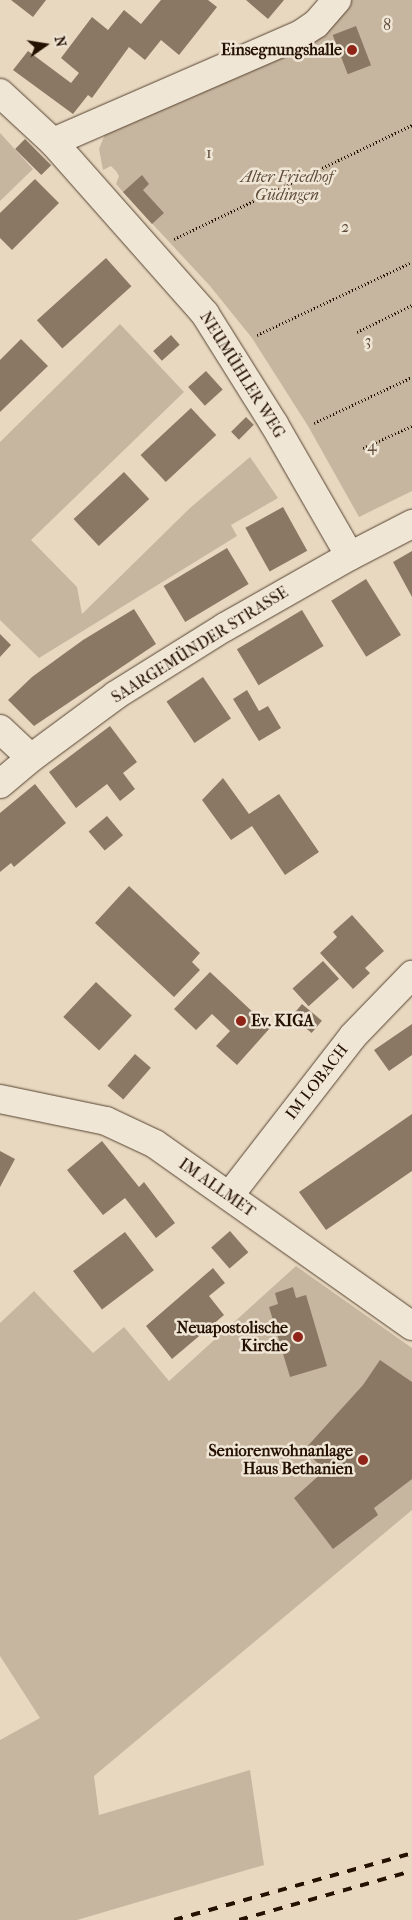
<!DOCTYPE html>
<meta charset="utf-8">
<style>
body{margin:0}
#map{position:relative;width:412px;height:1920px;overflow:hidden;background:#e8d8c0;font-family:"IM FELL French Canon",serif}
div>[style]{position:absolute}
[style*='--x']{left:calc(var(--x)*1px);top:calc(var(--y)*1px);width:calc(var(--w)*1px);rotate:calc(var(--a)*1deg)}
.green>*{inset:0;background:#c7b69f}
.building>*{inset:0;background:#8a7864;transform-origin:0 0}
.path>*{height:3px;margin-top:-1.5px;transform-origin:0;background:repeating-linear-gradient(90deg,#251100 0 1px,transparent 0 3.5px)}
.roads{filter:drop-shadow(0 0 1px #564330) drop-shadow(0 0 1px #564330)}
.minor>*{height:28px;margin:-14px;padding:0 14px;transform-origin:14px;border-radius:14px;background:#f0e6d6}
.rail>*{height:4px;margin-top:-2px;transform-origin:0;background:repeating-linear-gradient(90deg,#251100 0 9px,transparent 0 18px)}
.dots>*{width:14px;height:14px;translate:-50% -50%;box-sizing:border-box;border:2px solid #f0e6d6;border-radius:50%}
span{translate:-50% -50%;white-space:nowrap;text-align:center;line-height:1.15;-webkit-text-stroke:5px #f0e6d6;paint-order:stroke}
.park-label{font-size:16px;color:#5e4b38;font-style:italic}
.poi-label{font-size:16px;color:#251100;font-weight:700}
.right{translate:-100% -50%;text-align:right}
.left{translate:0 -50%;text-align:left}
.street-label{font-size:16px;color:#251100}
.north{position:absolute;left:20px;top:20px;width:50px;height:50px;-webkit-text-stroke:4px #f0e6d6;paint-order:stroke;rotate:77deg;font-size:14px;font-weight:700;line-height:20px;text-align:center;color:#251100}
.north::after{content:'';display:block;margin:auto;width:18px;height:22px;background:#251100;clip-path:polygon(50% 0,100% 100%,50% 72%,0 100%)}
</style>
<div id="map">
<div class="green">
<i style="clip-path:polygon(350px 0,412px 0,412px 491px,359px 517px,308px 426px,252px 338px,210px 286px,123px 192px,116px 184px,119px 176px,116px 171px,111px 166px,103px 170px,99px 149px,105px 134px,119px 122px)"></i>
<i style="clip-path:polygon(0 133px,33px 169px,0 201px)"></i>
<i style="clip-path:polygon(120px 324px,184px 392px,31px 540px,77px 587px,82px 614px,190px 508px,250px 457px,278px 498px,231px 525px,237px 536px,39px 658px,0 620px,0 442px)"></i>
<i style="clip-path:polygon(296px 1266px,412px 1348px,412px 1510px,94px 1776px,99px 1815px,250px 1770px,264px 1865px,77px 1920px,0 1920px,0 1740px,40px 1718px,0 1656px,0 1323px,34px 1291px,93px 1353px,124px 1327px,169px 1381px)"></i>
</div>
<div class="building">
<i style="clip-path:polygon(11px 0,46px 0,33px 17px)"></i>
<i style="clip-path:polygon(161px 0,208px 0,217px 7px,179px 55px,161px 40px,145px 60px,129px 47px,92px 98px,88px 95px,73px 114px,13px 70px,28px 51px,71px 83px,79px 73px,61px 58px,92px 17px,108px 30px,124px 10px,141px 24px)"></i>
<i style="clip-path:polygon(246px 0,284px 0,268px 19px)"></i>
<i style="left:356px;top:26px;width:42px;height:25px;rotate:69deg"></i>
<i style="left:25px;top:139px;width:37px;height:14px;rotate:45deg"></i>
<i style="clip-path:polygon(142px 175px,149px 184px,143px 190px,164px 213px,152px 224px,123px 192px)"></i>
<i style="clip-path:polygon(35px 179px,59px 203px,12px 250px,0 238px,0 213px)"></i>
<i style="left:106px;top:258px;width:38px;height:93px;rotate:48deg"></i>
<i style="left:171px;top:335px;width:13px;height:24px;rotate:48deg"></i>
<i style="clip-path:polygon(21px 339px,48px 366px,0 412px,0 360px)"></i>
<i style="left:206px;top:371px;width:25px;height:24px;rotate:48deg"></i>
<i style="left:191px;top:408px;width:37px;height:69px;rotate:47deg"></i>
<i style="left:246px;top:417px;width:11px;height:21px;rotate:45deg"></i>
<i style="left:124px;top:472px;width:37px;height:69px;rotate:47deg"></i>
<i style="left:283px;top:507px;width:50px;height:43px;rotate:61deg"></i>
<i style="left:227px;top:548px;width:42px;height:74px;rotate:59deg"></i>
<i style="clip-path:polygon(412px 551px,412px 597px,393px 562px)"></i>
<i style="left:366px;top:579px;width:66px;height:41px;rotate:58deg"></i>
<i style="clip-path:polygon(134px 609px,156px 644px,34px 726px,8px 700px,32px 677px,83px 640px)"></i>
<i style="left:302px;top:610px;width:42px;height:76px;rotate:59deg"></i>
<i style="clip-path:polygon(0 634px,11px 645px,0 657px)"></i>
<i style="left:203px;top:677px;width:50px;height:44px;rotate:56deg"></i>
<i style="clip-path:polygon(247px 690px,259px 711px,268px 706px,281px 728px,259px 741px,233px 699px)"></i>
<i style="clip-path:polygon(110px 726px,137px 762px,123px 773px,135px 789px,120px 801px,107px 784px,76px 808px,49px 772px)"></i>
<i style="clip-path:polygon(223px 778px,249px 814px,279px 794px,319px 852px,285px 875px,252px 826px,231px 840px,202px 800px)"></i>
<i style="clip-path:polygon(35px 784px,66px 823px,14px 867px,11px 863px,0 872px,0 813px)"></i>
<i style="left:107px;top:816px;width:25px;height:24px;rotate:50deg"></i>
<i style="clip-path:polygon(129px 886px,200px 953px,192px 962px,200px 970px,174px 997px,95px 923px)"></i>
<i style="clip-path:polygon(352px 915px,384px 951px,365px 968px,370px 973px,353px 989px,320px 953px,337px 937px,333px 932px)"></i>
<i style="left:323px;top:961px;width:24px;height:41px;rotate:48deg"></i>
<i style="clip-path:polygon(210px 972px,270px 1028px,237px 1065px,216px 1046px,230px 1031px,212px 1014px,196px 1030px,174px 1009px)"></i>
<i style="left:96px;top:982px;width:49px;height:48px;rotate:43deg"></i>
<i style="left:302px;top:1004px;width:26px;height:16px;rotate:40deg"></i>
<i style="clip-path:polygon(412px 1024px,412px 1055px,389px 1071px,374px 1050px)"></i>
<i style="left:135px;top:1054px;width:21px;height:42px;rotate:41deg"></i>
<i style="clip-path:polygon(412px 1114px,412px 1171px,326px 1230px,299px 1192px)"></i>
<i style="clip-path:polygon(102px 1141px,139px 1187px,144px 1182px,175px 1223px,156px 1238px,125px 1198px,103px 1215px,67px 1170px)"></i>
<i style="clip-path:polygon(0 1151px,15px 1159px,0 1187px)"></i>
<i style="left:230px;top:1231px;width:28px;height:25px;rotate:49deg"></i>
<i style="left:125px;top:1232px;width:48px;height:65px;rotate:53deg"></i>
<i style="clip-path:polygon(213px 1268px,225px 1283px,209px 1296px,224px 1315px,172px 1359px,146px 1326px)"></i>
<i style="clip-path:polygon(293px 1287px,296px 1298px,306px 1295px,327px 1366px,290px 1377px,269px 1307px,278px 1304px,275px 1293px)"></i>
<i style="clip-path:polygon(380px 1360px,412px 1382px,412px 1479px,374px 1508px,378px 1515px,333px 1549px,294px 1498px,325px 1470px,304px 1450px,363px 1385px)"></i>
</div>
<div class="path">
<i style="--x:174;--y:239;--w:264;--a:-25.6"></i>
<i style="--x:357;--y:332;--w:61;--a:-26.1"></i>
<i style="--x:257;--y:335;--w:171;--a:-25.2"></i>
<i style="--x:314;--y:423;--w:108;--a:-25.1"></i>
<i style="--x:363;--y:448;--w:54;--a:-24.2"></i>
</div>
<div class="roads">
<div class="minor">
<i style="--x:0;--y:93;--w:72;--a:42.8"></i>
<i style="--x:53;--y:142;--w:230;--a:48.5"></i>
<i style="--x:205;--y:314;--w:130;--a:57.9"></i>
<i style="--x:274;--y:424;--w:152;--a:60.1"></i>
<i style="--x:53;--y:142;--w:270;--a:-23.5"></i>
<i style="--x:301;--y:34;--w:18;--a:-34"></i>
<i style="--x:316;--y:24;--w:32;--a:-49"></i>
<i style="--x:0;--y:729;--w:42;--a:43.1"></i>
<i style="--x:0;--y:784;--w:40;--a:-40"></i>
<i style="--x:31;--y:758;--w:106;--a:-36.5"></i>
<i style="--x:116;--y:695;--w:128;--a:-32"></i>
<i style="--x:225;--y:627;--w:144;--a:-29.6"></i>
<i style="--x:350;--y:556;--w:70;--a:-27.3"></i>
<i style="--x:0;--y:1099;--w:108;--a:11.7"></i>
<i style="--x:106;--y:1121;--w:54;--a:25.1"></i>
<i style="--x:155;--y:1144;--w:315;--a:35.3"></i>
<i style="--x:229;--y:1196;--w:202;--a:-52.2"></i>
<i style="--x:353;--y:1036;--w:85;--a:-46"></i>
</div>
</div>
<div class="rail">
<i style="--x:174;--y:1920;--w:247;--a:-15.7"></i>
<i style="--x:239;--y:1920;--w:180;--a:-15.8"></i>
</div>
<div class="dots">
<i style="left:352px;top:50px;background:#8f2418"></i>
<i style="left:241px;top:1021px;background:#8f2418"></i>
<i style="left:298px;top:1337px;background:#8f2418"></i>
<i style="left:363px;top:1460px;background:#8f2418"></i>
</div>
<div class="park-label">
<span style="left:387px;top:25px">8</span>
<span style="left:209px;top:153px">1</span>
<span style="left:287px;top:186px">Alter Friedhof<br>Güdingen</span>
<span style="left:345px;top:227px">2</span>
<span style="left:368px;top:341px">3</span>
<span style="left:372px;top:446px">4</span>
</div>
<div class="poi-label">
<span class="right" style="left:342px;top:50px">Einsegnungshalle</span>
<span class="left" style="left:251px;top:1021px">Ev. KIGA</span>
<span class="right" style="left:288px;top:1337px">Neuapostolische<br>Kirche</span>
<span class="right" style="left:353px;top:1460px">Seniorenwohnanlage<br>Haus Bethanien</span>
</div>
<div class="street-label">
<span style="left:242px;top:375px;rotate:58deg">NEUMÜHLER WEG</span>
<span style="left:200px;top:645px;rotate:-32deg">SAARGEMÜNDER STRASSE</span>
<span style="left:317px;top:1082px;rotate:-52deg">IM LOBACH</span>
<span style="left:217px;top:1188px;rotate:35deg">IM ALLMET</span>
</div>
<div class="north">N</div>
</div>
